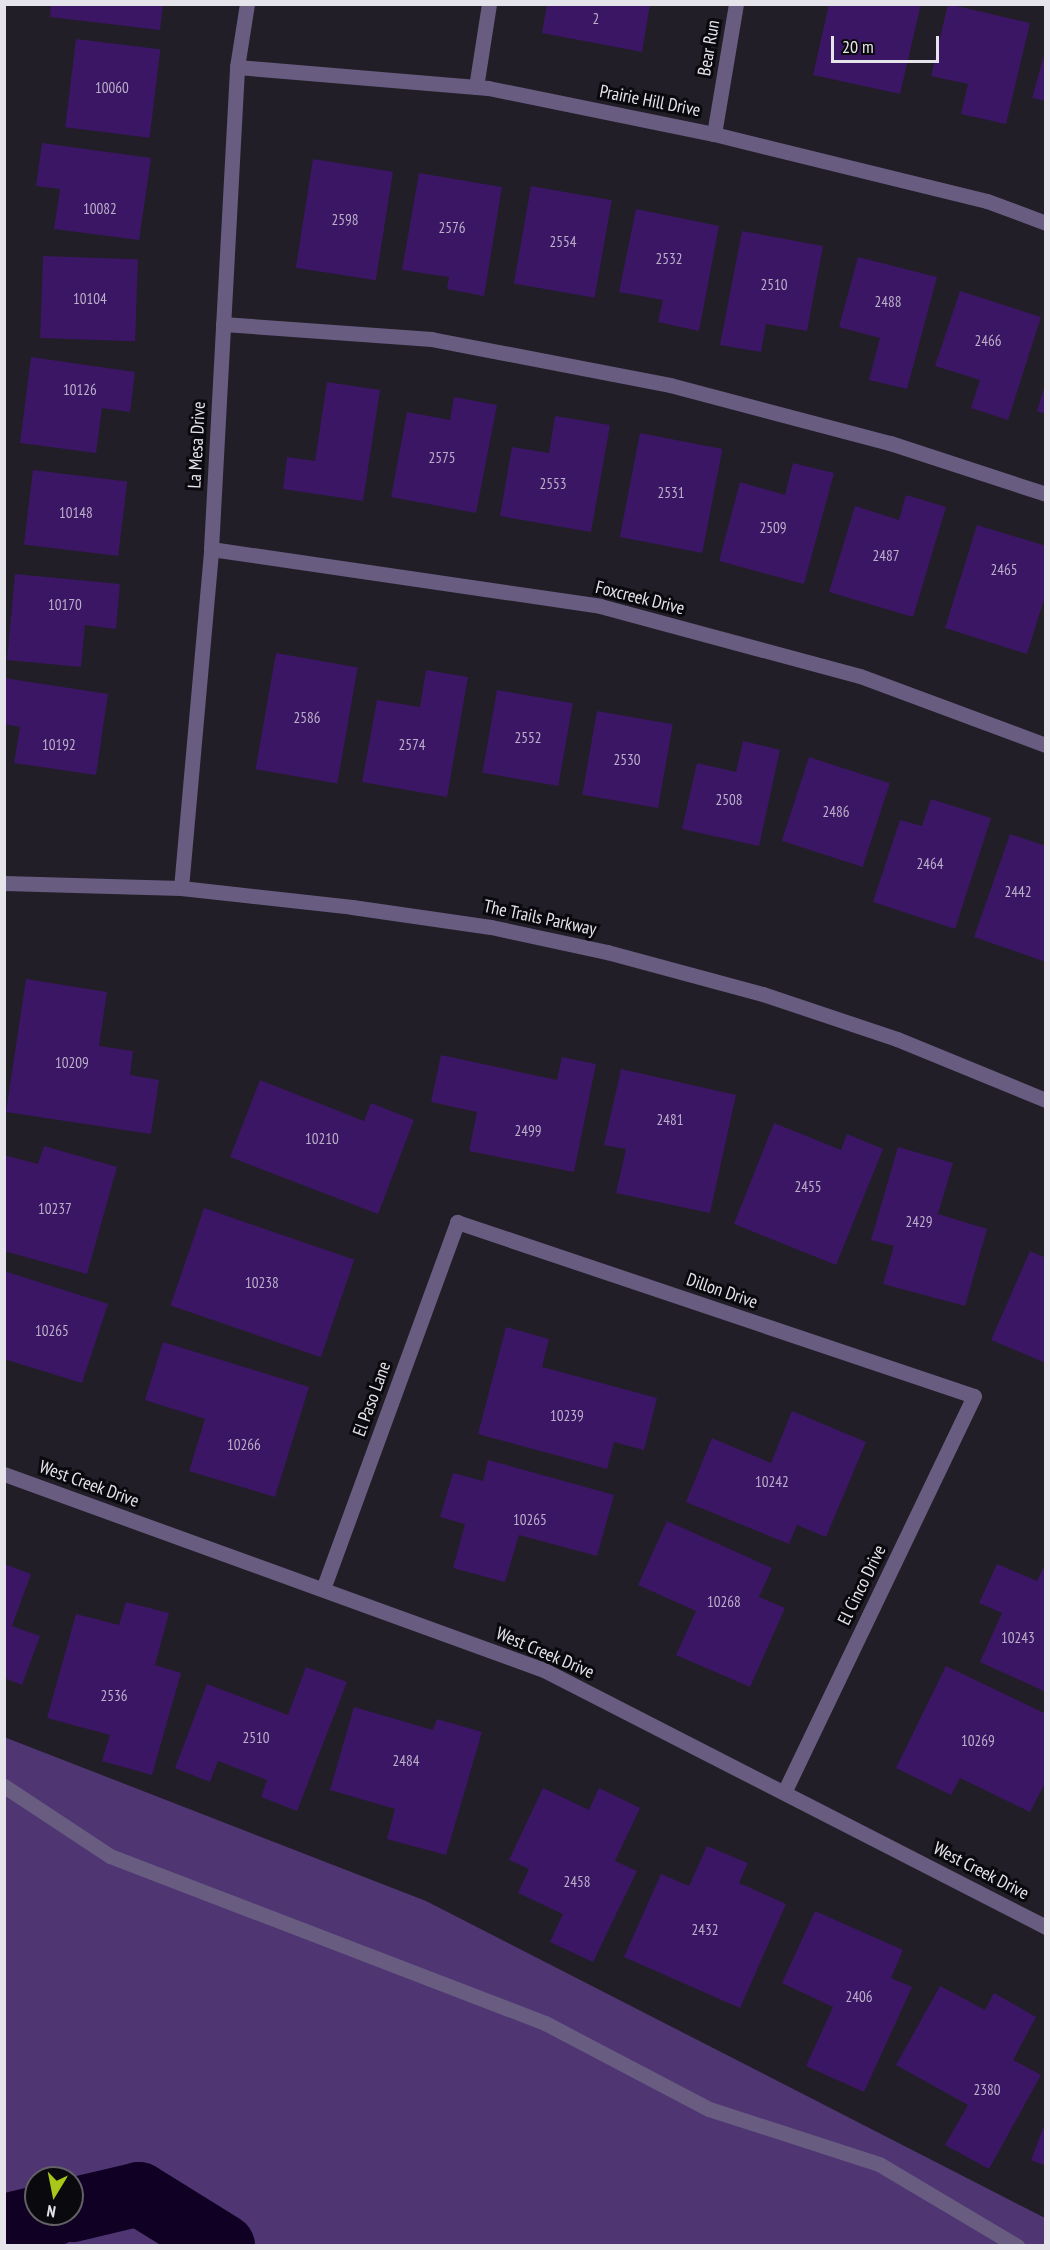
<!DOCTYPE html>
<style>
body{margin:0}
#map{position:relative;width:1050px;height:2250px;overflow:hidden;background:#211e27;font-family:"PT Sans Narrow",sans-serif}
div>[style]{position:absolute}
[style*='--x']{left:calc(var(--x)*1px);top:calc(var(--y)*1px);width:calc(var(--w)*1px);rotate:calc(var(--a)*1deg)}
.green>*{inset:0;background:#4f3673}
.river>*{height:64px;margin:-32px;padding:0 32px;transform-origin:32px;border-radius:32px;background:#100024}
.building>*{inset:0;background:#3b1664;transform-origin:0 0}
.minor>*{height:15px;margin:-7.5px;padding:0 7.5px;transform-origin:7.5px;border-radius:7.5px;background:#685c80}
span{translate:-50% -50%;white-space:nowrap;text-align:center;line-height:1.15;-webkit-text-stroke:6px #0a090d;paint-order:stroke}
.number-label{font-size:15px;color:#bbb0c9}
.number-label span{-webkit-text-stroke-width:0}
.street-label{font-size:18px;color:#e6e4eb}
.frame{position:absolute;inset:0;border:6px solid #e6e4eb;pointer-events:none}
.north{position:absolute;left:24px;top:2166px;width:60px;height:60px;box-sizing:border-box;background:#0a090d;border:2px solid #626166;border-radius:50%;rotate:190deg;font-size:16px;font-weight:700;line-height:24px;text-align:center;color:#e6e4eb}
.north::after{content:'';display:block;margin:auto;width:21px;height:27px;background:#a9c71a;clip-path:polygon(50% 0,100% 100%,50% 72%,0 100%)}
.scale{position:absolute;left:831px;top:36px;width:108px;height:27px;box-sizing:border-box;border:3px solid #e6e4eb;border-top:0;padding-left:8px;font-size:18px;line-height:21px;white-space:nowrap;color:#e6e4eb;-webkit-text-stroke:4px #0a090d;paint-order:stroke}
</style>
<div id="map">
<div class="green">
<i style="clip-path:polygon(evenodd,4px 1737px,426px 1901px,1045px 2218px,1045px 2245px,5px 2245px,4px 1737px,36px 2178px,72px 2178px,72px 2214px,36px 2214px,36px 2178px)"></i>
</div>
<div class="river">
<i style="--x:72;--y:2210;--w:69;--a:-13.4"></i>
<i style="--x:139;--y:2194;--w:99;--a:31.8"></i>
<i style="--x:4;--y:2226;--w:51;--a:-13.5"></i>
</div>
<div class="building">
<i style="clip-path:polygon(51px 4px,163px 4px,160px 30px,50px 17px)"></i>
<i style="clip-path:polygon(547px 4px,650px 4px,642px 52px,542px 33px)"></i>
<i style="clip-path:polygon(829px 4px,921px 4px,900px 94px,813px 75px)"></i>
<i style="clip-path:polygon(948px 4px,1030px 23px,1006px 124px,961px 114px,968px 84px,931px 76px)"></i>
<i style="left:76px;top:39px;width:85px;height:89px;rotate:7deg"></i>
<i style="clip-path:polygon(1045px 52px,1046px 52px,1046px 101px,1032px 98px)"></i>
<i style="clip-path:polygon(42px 143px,151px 158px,139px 240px,54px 229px,60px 189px,36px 186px)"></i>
<i style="left:313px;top:159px;width:81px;height:110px;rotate:9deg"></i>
<i style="clip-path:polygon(419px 173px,502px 187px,484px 296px,447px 289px,449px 277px,402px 270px)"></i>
<i style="left:531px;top:186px;width:82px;height:99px;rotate:10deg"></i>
<i style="clip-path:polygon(636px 209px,719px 226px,699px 331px,658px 322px,663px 300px,619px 292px)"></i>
<i style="clip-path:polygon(742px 231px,823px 246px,807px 331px,766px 324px,761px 352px,720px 345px)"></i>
<i style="left:43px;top:256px;width:95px;height:82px;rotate:2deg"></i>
<i style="clip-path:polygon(858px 257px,937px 277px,907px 389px,869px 380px,880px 338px,839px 327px)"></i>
<i style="clip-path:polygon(960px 291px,1041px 317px,1008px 420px,971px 408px,980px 380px,935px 366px)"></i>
<i style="clip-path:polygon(31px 357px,135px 372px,130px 412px,102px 408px,96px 453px,20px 443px)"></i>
<i style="clip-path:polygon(327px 382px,380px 390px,363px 501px,283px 489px,287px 457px,315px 461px)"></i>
<i style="clip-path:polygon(1045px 385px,1046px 385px,1046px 414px,1037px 411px)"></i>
<i style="clip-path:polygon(454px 397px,497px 405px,476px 513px,391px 497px,407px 412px,450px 420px)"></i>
<i style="clip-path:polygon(555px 416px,610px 425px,591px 532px,500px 516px,512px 447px,549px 453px)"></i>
<i style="left:640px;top:433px;width:84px;height:106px;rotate:11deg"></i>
<i style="clip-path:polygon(793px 463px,834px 473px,804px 584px,719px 561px,740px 482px,785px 495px)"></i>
<i style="left:33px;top:470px;width:95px;height:75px;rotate:7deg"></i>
<i style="clip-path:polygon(906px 495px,946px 507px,913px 617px,829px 592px,855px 506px,899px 520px)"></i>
<i style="clip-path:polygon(977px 525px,1046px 546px,1046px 593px,1027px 654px,945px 628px)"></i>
<i style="clip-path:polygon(15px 574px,120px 584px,116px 629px,85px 625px,81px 667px,7px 660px)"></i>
<i style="left:276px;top:653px;width:83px;height:118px;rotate:10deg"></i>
<i style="clip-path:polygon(426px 670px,468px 677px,447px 797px,362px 782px,377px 700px,420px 707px)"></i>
<i style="clip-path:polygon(4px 678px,108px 694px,96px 775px,14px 763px,20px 727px,4px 724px)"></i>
<i style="left:497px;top:690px;width:77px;height:84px;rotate:10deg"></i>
<i style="left:597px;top:711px;width:77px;height:85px;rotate:10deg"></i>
<i style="clip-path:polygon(743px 741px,780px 750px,759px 846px,682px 829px,697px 763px,736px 772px)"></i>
<i style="left:809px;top:757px;width:85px;height:88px;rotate:18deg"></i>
<i style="clip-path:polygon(931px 799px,991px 818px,955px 929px,873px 902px,900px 820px,922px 826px)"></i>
<i style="clip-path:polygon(1010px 834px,1046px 846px,1046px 962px,974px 937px)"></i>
<i style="clip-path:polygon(26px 979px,107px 992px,99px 1046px,133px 1051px,130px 1075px,159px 1080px,151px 1134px,6px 1112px)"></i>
<i style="clip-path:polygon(441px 1055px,557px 1080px,562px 1057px,596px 1064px,574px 1172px,469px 1151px,477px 1112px,431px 1102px)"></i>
<i style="clip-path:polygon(621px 1069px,736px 1095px,710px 1213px,616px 1193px,626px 1149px,604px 1145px)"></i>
<i style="clip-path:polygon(260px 1080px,364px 1121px,371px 1103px,414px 1120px,378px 1214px,230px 1157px)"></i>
<i style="clip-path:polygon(774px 1123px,841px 1150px,847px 1134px,883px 1149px,836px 1265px,734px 1224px)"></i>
<i style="clip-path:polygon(44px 1146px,117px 1167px,87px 1274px,4px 1251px,4px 1155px,38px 1164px)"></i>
<i style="clip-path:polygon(898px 1147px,953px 1163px,938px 1214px,987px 1229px,965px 1306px,883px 1284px,894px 1246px,871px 1240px)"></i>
<i style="left:204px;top:1208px;width:159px;height:103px;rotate:19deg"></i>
<i style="clip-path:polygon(1030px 1251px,1046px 1258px,1046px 1363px,991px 1340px)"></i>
<i style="clip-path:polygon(4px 1271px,108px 1304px,82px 1383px,4px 1359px)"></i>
<i style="clip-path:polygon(506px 1327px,549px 1339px,542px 1367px,657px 1398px,644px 1450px,614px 1442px,607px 1469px,478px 1434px)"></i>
<i style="clip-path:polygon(163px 1342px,309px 1387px,275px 1497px,189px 1471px,205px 1419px,145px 1400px)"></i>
<i style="clip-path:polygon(792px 1411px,866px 1442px,826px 1537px,797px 1525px,789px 1544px,686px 1502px,712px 1438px,771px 1463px)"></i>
<i style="clip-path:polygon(488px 1460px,614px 1495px,597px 1556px,519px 1535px,505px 1582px,453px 1568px,465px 1524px,440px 1517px,453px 1473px,483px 1481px)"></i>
<i style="clip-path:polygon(667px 1521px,772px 1568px,759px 1597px,785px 1608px,750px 1687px,676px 1655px,696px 1611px,638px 1585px)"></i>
<i style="clip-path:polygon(1046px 1563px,1046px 1692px,980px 1662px,1002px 1613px,979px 1603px,997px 1564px,1037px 1581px)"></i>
<i style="clip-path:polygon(4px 1564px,31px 1574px,12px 1626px,40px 1636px,22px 1685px,4px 1678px)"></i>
<i style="clip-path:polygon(126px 1602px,169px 1613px,155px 1665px,181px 1673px,152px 1775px,102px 1761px,110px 1735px,47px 1718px,76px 1614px,119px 1625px)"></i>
<i style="clip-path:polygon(946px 1666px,1046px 1714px,1046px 1781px,1030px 1812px,960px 1778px,951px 1795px,896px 1768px)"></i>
<i style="clip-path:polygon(306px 1667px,347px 1682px,297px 1811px,261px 1797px,267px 1780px,218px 1761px,210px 1782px,175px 1768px,207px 1684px,288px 1715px)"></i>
<i style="clip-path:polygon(354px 1707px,433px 1730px,437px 1719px,482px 1732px,446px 1855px,387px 1839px,395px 1809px,330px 1790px)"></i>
<i style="clip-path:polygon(543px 1788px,589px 1810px,599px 1788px,640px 1808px,615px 1861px,637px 1871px,593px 1962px,550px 1942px,563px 1914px,518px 1893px,529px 1869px,509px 1860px)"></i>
<i style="clip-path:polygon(707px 1846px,748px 1863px,739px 1883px,786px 1904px,740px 2008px,624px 1957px,661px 1874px,689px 1886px)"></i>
<i style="clip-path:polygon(815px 1911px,903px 1950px,891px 1978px,912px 1987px,864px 2092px,806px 2066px,833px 2007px,782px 1983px)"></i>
<i style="clip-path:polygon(940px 1986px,985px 2010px,994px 1993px,1036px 2017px,1013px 2060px,1041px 2075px,989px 2169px,945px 2145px,968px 2105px,896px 2065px)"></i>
<i style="clip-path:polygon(1045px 2123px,1046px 2123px,1046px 2166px,1031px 2160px)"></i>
</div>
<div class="minor">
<i style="--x:237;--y:67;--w:252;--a:4.8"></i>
<i style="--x:488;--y:88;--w:231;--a:11.5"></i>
<i style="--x:714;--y:134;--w:281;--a:13.8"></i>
<i style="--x:987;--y:201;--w:63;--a:20.4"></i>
<i style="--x:476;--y:87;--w:84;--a:-81.1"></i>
<i style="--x:714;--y:134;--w:132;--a:-80.4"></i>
<i style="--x:223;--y:324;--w:209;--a:4.1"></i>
<i style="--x:431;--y:339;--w:243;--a:10.9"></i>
<i style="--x:670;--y:385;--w:228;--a:14.8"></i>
<i style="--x:890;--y:443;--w:164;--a:18.1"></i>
<i style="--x:211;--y:549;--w:393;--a:8.3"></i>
<i style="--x:600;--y:606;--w:269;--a:15.1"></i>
<i style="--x:860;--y:676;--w:198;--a:20.4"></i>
<i style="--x:4;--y:883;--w:177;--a:1.6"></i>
<i style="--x:181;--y:888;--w:172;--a:6.3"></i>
<i style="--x:352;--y:907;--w:140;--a:8.2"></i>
<i style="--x:491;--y:927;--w:119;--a:12.2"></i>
<i style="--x:607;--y:952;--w:162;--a:15.1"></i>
<i style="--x:763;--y:994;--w:141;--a:18.6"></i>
<i style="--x:897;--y:1039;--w:161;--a:22.3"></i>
<i style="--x:181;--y:888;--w:340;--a:-84.9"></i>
<i style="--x:211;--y:549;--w:483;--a:-86.9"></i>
<i style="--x:237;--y:67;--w:64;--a:-81"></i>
<i style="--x:4;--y:1474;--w:574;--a:19.95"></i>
<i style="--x:544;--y:1670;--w:564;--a:27.11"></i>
<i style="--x:323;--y:1589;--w:391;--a:-69.9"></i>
<i style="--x:457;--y:1222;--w:545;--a:18.6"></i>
<i style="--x:974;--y:1396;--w:438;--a:115.6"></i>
<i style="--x:4;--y:1786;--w:127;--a:33.4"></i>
<i style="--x:110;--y:1856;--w:466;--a:21"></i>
<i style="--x:545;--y:2023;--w:185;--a:27.7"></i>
<i style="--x:709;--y:2109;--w:179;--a:17.9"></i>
<i style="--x:879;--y:2164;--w:161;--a:30.7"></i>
</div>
<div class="number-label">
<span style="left:596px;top:19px">2</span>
<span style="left:112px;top:88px">10060</span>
<span style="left:100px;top:209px">10082</span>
<span style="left:345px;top:220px">2598</span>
<span style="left:452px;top:228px">2576</span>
<span style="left:563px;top:242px">2554</span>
<span style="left:669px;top:259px">2532</span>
<span style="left:774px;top:285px">2510</span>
<span style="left:90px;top:299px">10104</span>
<span style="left:888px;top:302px">2488</span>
<span style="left:988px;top:341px">2466</span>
<span style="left:80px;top:390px">10126</span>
<span style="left:442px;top:458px">2575</span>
<span style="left:553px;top:484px">2553</span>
<span style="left:671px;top:493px">2531</span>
<span style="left:76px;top:513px">10148</span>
<span style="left:773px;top:528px">2509</span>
<span style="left:886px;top:556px">2487</span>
<span style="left:1004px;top:570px">2465</span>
<span style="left:65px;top:605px">10170</span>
<span style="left:307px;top:718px">2586</span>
<span style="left:528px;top:738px">2552</span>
<span style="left:59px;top:745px">10192</span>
<span style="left:412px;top:745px">2574</span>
<span style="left:627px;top:760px">2530</span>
<span style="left:729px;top:800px">2508</span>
<span style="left:836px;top:812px">2486</span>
<span style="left:930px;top:864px">2464</span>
<span style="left:1018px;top:892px">2442</span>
<span style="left:72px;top:1063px">10209</span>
<span style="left:670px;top:1120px">2481</span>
<span style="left:528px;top:1131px">2499</span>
<span style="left:322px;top:1139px">10210</span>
<span style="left:808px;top:1187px">2455</span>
<span style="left:55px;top:1209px">10237</span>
<span style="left:919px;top:1222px">2429</span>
<span style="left:262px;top:1283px">10238</span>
<span style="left:52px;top:1331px">10265</span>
<span style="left:567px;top:1416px">10239</span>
<span style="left:244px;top:1445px">10266</span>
<span style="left:772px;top:1482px">10242</span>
<span style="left:530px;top:1520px">10265</span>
<span style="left:724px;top:1602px">10268</span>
<span style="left:1018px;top:1638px">10243</span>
<span style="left:114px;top:1696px">2536</span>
<span style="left:256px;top:1738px">2510</span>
<span style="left:978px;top:1741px">10269</span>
<span style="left:406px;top:1761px">2484</span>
<span style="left:577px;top:1882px">2458</span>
<span style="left:705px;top:1930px">2432</span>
<span style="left:859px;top:1997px">2406</span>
<span style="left:987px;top:2090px">2380</span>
</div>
<div class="street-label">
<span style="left:709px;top:48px;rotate:-80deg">Bear Run</span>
<span style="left:650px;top:101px;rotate:11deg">Prairie Hill Drive</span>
<span style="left:197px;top:445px;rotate:-87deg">La Mesa Drive</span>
<span style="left:640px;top:598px;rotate:14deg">Foxcreek Drive</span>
<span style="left:540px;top:918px;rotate:12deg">The Trails Parkway</span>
<span style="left:722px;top:1291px;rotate:19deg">Dillon Drive</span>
<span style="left:372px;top:1399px;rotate:-70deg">El Paso Lane</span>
<span style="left:89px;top:1484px;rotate:20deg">West Creek Drive</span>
<span style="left:862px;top:1585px;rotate:-64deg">El Cinco Drive</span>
<span style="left:545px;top:1653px;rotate:23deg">West Creek Drive</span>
<span style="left:981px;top:1871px;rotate:27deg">West Creek Drive</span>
</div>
<div class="frame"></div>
<div class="north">N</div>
<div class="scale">20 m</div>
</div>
